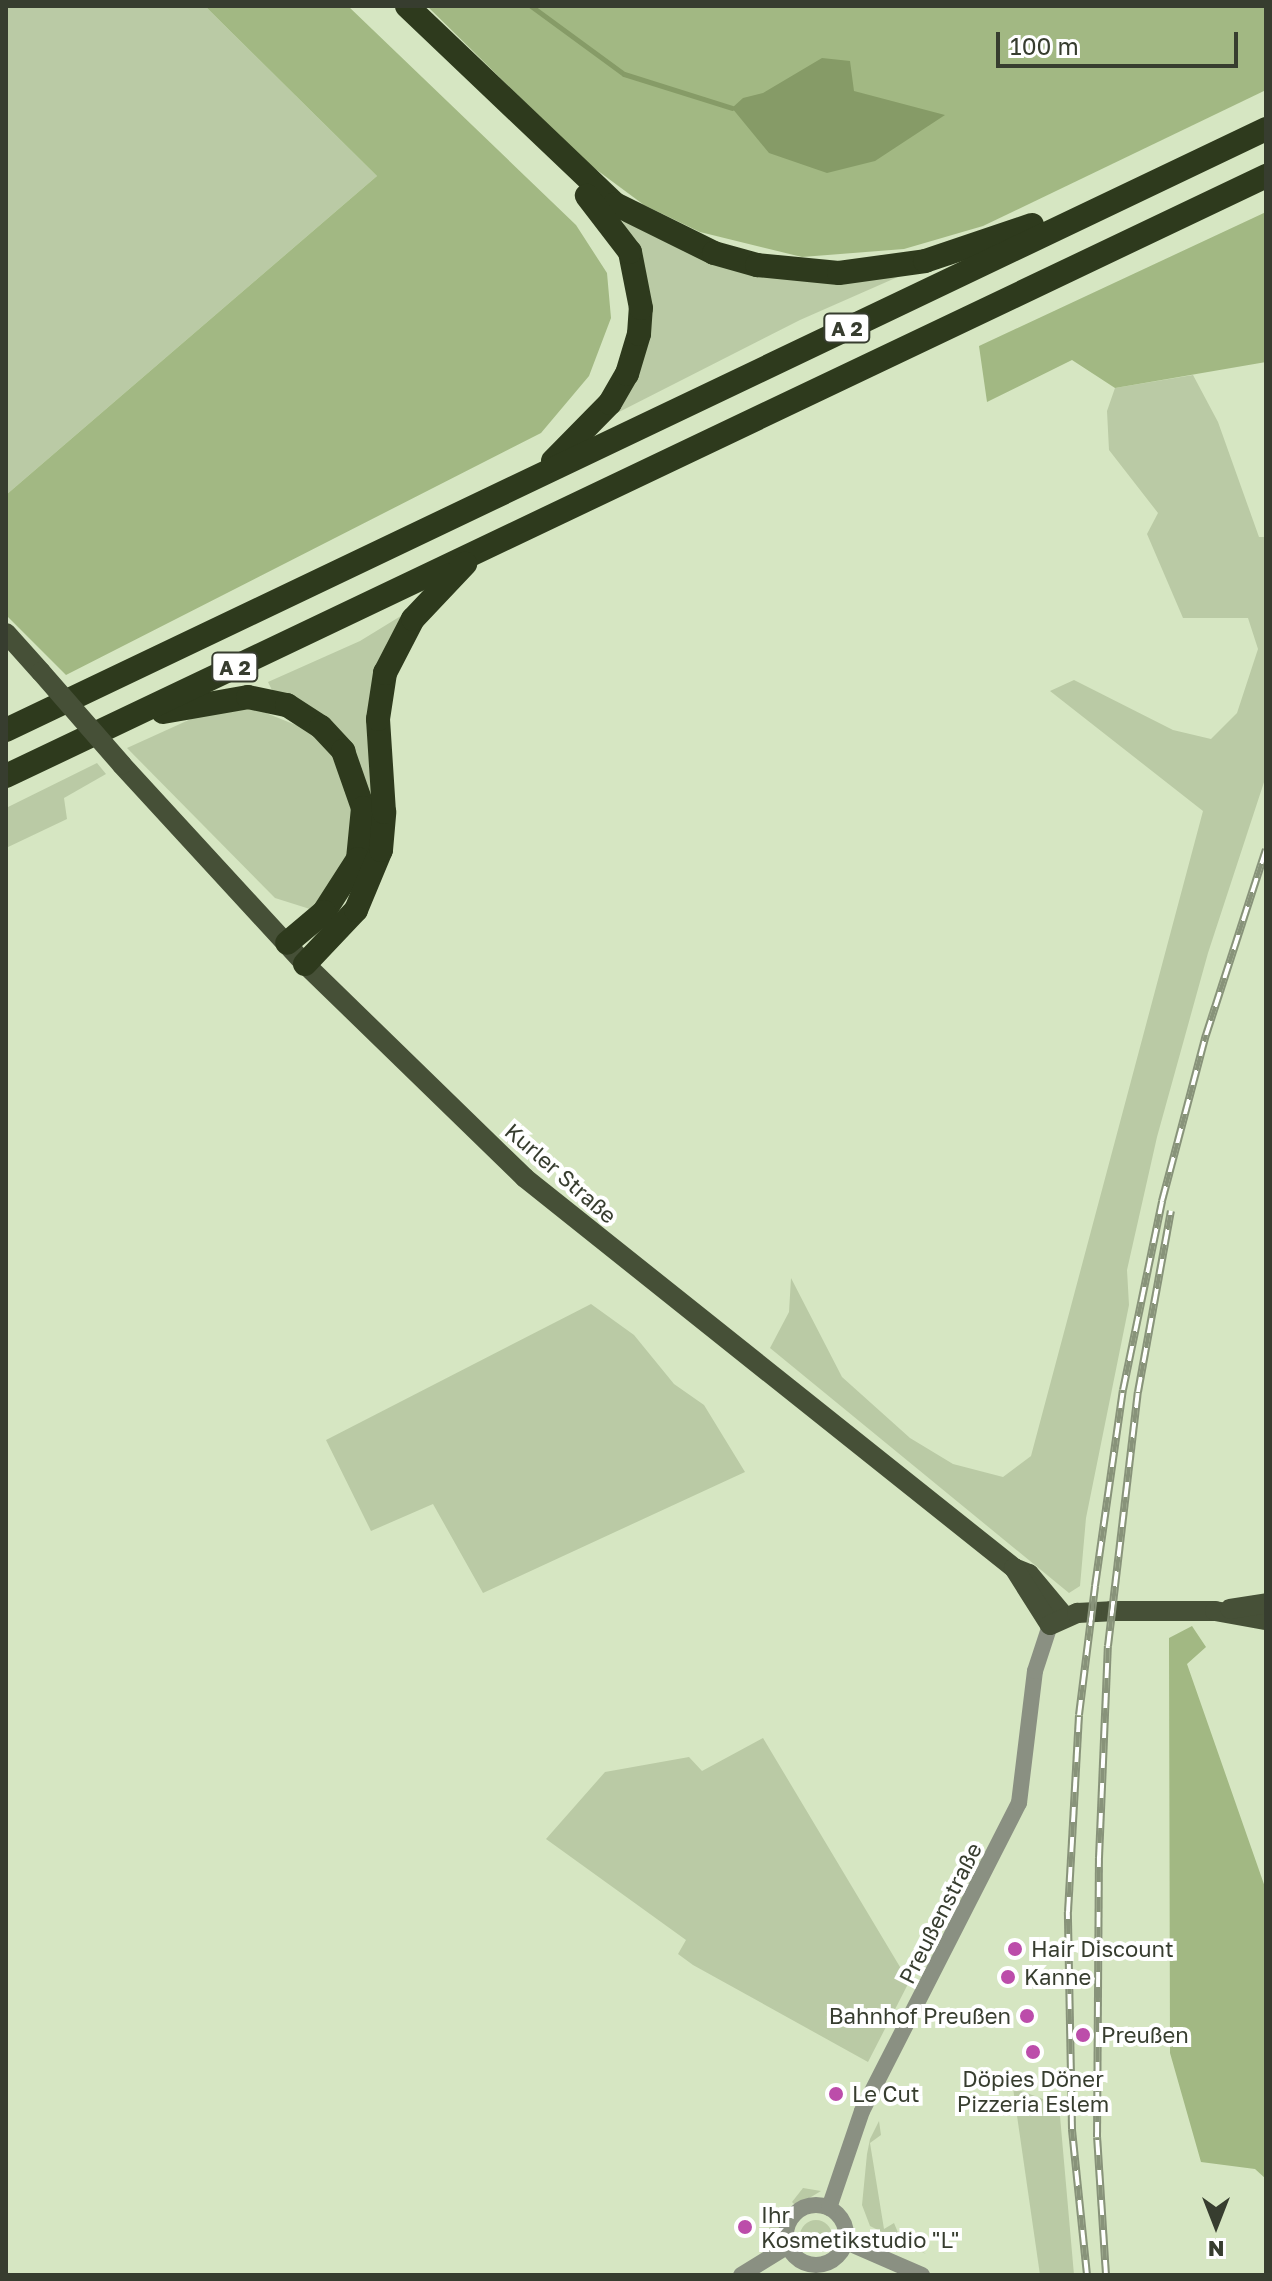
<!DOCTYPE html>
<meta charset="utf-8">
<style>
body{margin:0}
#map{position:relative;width:1272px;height:2281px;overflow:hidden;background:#d6e6c2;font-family:"Golos Text",sans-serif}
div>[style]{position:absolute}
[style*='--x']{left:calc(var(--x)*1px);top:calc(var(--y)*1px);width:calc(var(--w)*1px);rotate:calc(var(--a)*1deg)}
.green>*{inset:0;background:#bacaa5}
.round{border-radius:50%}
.forest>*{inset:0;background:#a2b883}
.water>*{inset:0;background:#869b67}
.stream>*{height:5px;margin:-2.5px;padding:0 2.5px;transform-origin:2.5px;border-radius:2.5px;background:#869b67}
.minor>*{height:16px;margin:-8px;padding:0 8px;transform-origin:8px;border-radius:8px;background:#8a9082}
.minor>.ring{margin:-8px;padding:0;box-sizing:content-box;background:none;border:16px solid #8a9082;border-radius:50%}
.major>*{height:20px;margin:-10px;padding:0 10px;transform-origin:10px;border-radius:10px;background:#465037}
.highway>*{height:24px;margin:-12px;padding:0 12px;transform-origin:12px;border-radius:12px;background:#2e3a1d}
.rail>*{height:8px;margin-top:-4px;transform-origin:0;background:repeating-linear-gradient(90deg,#fff 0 15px,#88937a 0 30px);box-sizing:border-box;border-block:2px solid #88937a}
.major-bridge>*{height:20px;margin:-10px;padding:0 10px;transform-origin:10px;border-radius:10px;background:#465037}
.dots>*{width:22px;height:22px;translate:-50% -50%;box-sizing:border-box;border:4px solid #fff;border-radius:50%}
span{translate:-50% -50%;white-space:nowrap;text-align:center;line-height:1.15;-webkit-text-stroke:8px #fff;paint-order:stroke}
.shield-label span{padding:2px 6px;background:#fff;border:2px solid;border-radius:6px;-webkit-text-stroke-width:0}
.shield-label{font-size:20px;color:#373d2f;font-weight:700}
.street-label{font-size:22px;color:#373d2f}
.poi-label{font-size:22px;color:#373d2f}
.left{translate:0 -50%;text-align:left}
.right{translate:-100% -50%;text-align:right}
.frame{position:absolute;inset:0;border:8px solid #373d2f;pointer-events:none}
.north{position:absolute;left:1176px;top:2185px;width:80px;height:80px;-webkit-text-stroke:6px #fff;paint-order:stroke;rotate:180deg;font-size:22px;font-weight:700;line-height:32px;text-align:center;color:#373d2f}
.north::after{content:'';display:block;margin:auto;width:28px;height:36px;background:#373d2f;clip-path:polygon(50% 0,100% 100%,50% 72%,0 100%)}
.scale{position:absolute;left:996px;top:32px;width:242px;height:36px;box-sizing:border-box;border:4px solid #373d2f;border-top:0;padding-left:10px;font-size:24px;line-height:28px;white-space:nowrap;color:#373d2f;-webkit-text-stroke:6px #fff;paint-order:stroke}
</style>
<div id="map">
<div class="green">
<i style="clip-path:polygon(6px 6px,205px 6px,377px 176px,6px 495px)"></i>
<i style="clip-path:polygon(622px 220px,657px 238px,900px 276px,800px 320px,615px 414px,627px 396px,637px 254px)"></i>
<i style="clip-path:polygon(1193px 375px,1218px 422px,1259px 537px,1266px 537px,1266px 776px,1208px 953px,1157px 1137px,1127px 1270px,1129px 1305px,1086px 1518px,1080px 1586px,1069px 1593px,770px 1348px,789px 1312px,791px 1278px,842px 1377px,910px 1438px,953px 1464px,1003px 1477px,1031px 1456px,1203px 811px,1050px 691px,1074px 680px,1173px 730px,1211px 739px,1237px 713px,1258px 649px,1248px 618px,1183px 618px,1147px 534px,1158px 513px,1109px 450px,1107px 411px,1115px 388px)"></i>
<i style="clip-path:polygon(409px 611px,395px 630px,378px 798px,353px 901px,337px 914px,352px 896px,372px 800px,348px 745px,273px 692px,268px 682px,360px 641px)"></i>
<i style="clip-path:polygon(251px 707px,306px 729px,330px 752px,353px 805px,348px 858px,313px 910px,275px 898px,127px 748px,202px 714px)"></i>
<i style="clip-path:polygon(97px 763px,106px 774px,64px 798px,67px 819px,6px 848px,6px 808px)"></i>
<i style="clip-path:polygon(591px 1304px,634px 1335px,674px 1384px,704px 1405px,745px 1472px,483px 1593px,433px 1504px,371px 1531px,326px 1440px)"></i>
<i style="clip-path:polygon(763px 1738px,909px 1982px,868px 2062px,693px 1965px,678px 1954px,686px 1940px,546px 1839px,605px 1772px,689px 1757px,702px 1771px)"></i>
<i style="clip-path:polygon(1013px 2088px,1059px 2105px,1074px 2275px,1040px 2275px)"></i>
<i style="clip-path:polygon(879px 2121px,881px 2135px,870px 2143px,884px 2229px,894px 2223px,899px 2235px,926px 2254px,870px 2226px,862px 2205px,867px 2154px,870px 2139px)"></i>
<i style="clip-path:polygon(803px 2188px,821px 2191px,796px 2206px,792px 2202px)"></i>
<i style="clip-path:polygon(785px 2209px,788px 2213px,771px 2239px,769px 2228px)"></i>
<i class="round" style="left:800px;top:2220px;width:32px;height:32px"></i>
</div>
<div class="forest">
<i style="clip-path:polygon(205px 6px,348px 6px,576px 225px,607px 273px,611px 318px,589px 376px,541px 433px,66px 675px,6px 615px,6px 495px,377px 176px)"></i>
<i style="clip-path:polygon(427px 6px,1266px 6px,1266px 90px,983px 226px,904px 249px,802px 257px,700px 232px,644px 205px,586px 162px)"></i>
<i style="clip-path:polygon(1266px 212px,1266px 362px,1115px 388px,1072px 360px,987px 402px,979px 346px)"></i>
<i style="clip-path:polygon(1192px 1626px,1206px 1647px,1187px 1664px,1266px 1890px,1266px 2179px,1255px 2169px,1201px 2162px,1170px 2053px,1169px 1638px)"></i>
</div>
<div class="water">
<i style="clip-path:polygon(822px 58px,850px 61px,854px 91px,945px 115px,875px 161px,827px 173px,769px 153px,732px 108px,743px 98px,763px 93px)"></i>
</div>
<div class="stream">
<i style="--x:531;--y:6;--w:115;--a:36.2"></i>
<i style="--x:624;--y:74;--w:113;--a:17.5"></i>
</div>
<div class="minor">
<i class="ring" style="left:786px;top:2205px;width:44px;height:44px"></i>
<i style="--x:829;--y:2208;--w:102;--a:-71.2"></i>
<i style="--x:862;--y:2111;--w:346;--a:-63"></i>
<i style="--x:1019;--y:1803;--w:133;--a:-83.1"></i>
<i style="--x:1035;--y:1671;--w:48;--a:-71.9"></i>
<i style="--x:846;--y:2242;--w:83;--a:23.5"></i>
<i style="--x:741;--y:2275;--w:55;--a:-31.7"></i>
</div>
<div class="major">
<i style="--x:6;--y:633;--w:52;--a:48.1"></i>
<i style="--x:122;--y:765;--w:270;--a:47.4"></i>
<i style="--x:305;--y:964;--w:307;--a:44.2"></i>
<i style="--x:525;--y:1178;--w:625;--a:38.57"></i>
<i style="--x:1014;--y:1568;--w:16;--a:22"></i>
<i style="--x:1029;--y:1574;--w:55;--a:50.2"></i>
<i style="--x:1014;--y:1568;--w:67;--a:57.7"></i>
<i style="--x:1050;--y:1625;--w:30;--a:-24"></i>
<i style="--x:1077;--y:1613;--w:34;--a:-3"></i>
<i style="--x:1111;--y:1611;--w:104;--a:0"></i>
<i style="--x:1215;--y:1611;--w:52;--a:10"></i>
<i style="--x:1230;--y:1609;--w:36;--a:-9"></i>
</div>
<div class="highway">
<i style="--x:407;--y:6;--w:287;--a:43.6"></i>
<i style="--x:615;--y:204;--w:110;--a:26.3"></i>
<i style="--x:714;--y:253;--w:45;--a:15.6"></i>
<i style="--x:757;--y:265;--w:82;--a:5.6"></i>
<i style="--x:839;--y:273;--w:87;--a:-7.9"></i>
<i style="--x:925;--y:261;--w:113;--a:-18.6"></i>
<i style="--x:553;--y:461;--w:81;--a:-45.5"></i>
<i style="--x:610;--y:403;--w:34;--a:-60"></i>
<i style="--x:627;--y:374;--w:42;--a:-73.3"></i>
<i style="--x:639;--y:334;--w:26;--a:-86"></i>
<i style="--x:641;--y:308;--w:57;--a:-101.1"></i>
<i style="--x:630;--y:252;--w:71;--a:-127.5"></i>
<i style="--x:163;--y:712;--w:86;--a:-10"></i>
<i style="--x:248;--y:697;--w:40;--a:12"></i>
<i style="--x:287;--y:705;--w:40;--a:32.9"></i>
<i style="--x:321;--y:727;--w:33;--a:47"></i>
<i style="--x:343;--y:751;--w:60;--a:70.7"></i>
<i style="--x:363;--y:808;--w:51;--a:95.6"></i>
<i style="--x:358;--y:859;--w:63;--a:122.7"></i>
<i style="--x:324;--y:912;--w:48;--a:140"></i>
<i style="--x:6;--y:730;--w:1396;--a:-25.5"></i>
<i style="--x:6;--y:776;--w:1396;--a:-25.46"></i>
<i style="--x:305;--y:964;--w:74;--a:-46.6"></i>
<i style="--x:356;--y:910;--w:65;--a:-67.4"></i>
<i style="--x:381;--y:850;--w:38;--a:-85"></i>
<i style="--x:384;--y:812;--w:93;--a:-93.7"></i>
<i style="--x:378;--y:719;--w:47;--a:-81.3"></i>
<i style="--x:385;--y:673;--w:61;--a:-62.6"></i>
<i style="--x:413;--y:619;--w:76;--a:-46.6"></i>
</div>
<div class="rail">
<i style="--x:1087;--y:2275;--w:147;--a:-95.9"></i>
<i style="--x:1072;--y:2129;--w:217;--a:-91.1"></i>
<i style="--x:1068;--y:1912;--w:197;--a:-86.8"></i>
<i style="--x:1079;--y:1715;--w:130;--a:-82.9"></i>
<i style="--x:1095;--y:1586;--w:198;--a:-81.9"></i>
<i style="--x:1123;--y:1390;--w:193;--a:-78.3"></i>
<i style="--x:1162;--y:1201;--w:172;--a:-75.2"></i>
<i style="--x:1206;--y:1035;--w:195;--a:-72.1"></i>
<i style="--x:1106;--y:2275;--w:138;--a:-93.7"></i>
<i style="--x:1097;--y:2137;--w:279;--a:-89.6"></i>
<i style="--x:1099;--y:1858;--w:212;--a:-87.6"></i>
<i style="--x:1108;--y:1646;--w:256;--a:-83.3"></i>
<i style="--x:1138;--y:1392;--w:184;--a:-79.7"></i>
</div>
<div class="major-bridge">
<i style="--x:41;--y:672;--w:123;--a:48.9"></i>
</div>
<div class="dots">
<i style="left:1015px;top:1949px;background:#bc4daa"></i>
<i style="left:1008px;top:1977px;background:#bc4daa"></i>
<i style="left:1027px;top:2016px;background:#bc4daa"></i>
<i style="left:1083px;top:2035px;background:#bc4daa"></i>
<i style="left:1033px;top:2052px;background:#bc4daa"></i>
<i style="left:836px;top:2094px;background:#bc4daa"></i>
<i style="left:745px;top:2227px;background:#bc4daa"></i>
</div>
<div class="shield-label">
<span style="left:847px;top:328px">A 2</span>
<span style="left:235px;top:667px">A 2</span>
</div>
<div class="street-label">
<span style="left:561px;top:1173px;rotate:41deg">Kurler Straße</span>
<span style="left:940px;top:1913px;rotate:-63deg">Preußenstraße</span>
</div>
<div class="poi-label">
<span class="left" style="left:1031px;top:1949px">Hair Discount</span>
<span class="left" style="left:1024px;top:1977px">Kanne</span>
<span class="right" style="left:1011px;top:2016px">Bahnhof Preußen</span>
<span class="left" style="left:1101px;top:2035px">Preußen</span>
<span style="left:1033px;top:2091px">Döpies Döner<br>Pizzeria Eslem</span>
<span class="left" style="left:852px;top:2094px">Le Cut</span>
<span class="left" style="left:761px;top:2227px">Ihr<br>Kosmetikstudio "L"</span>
</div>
<div class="frame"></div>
<div class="north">N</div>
<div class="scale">100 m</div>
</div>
